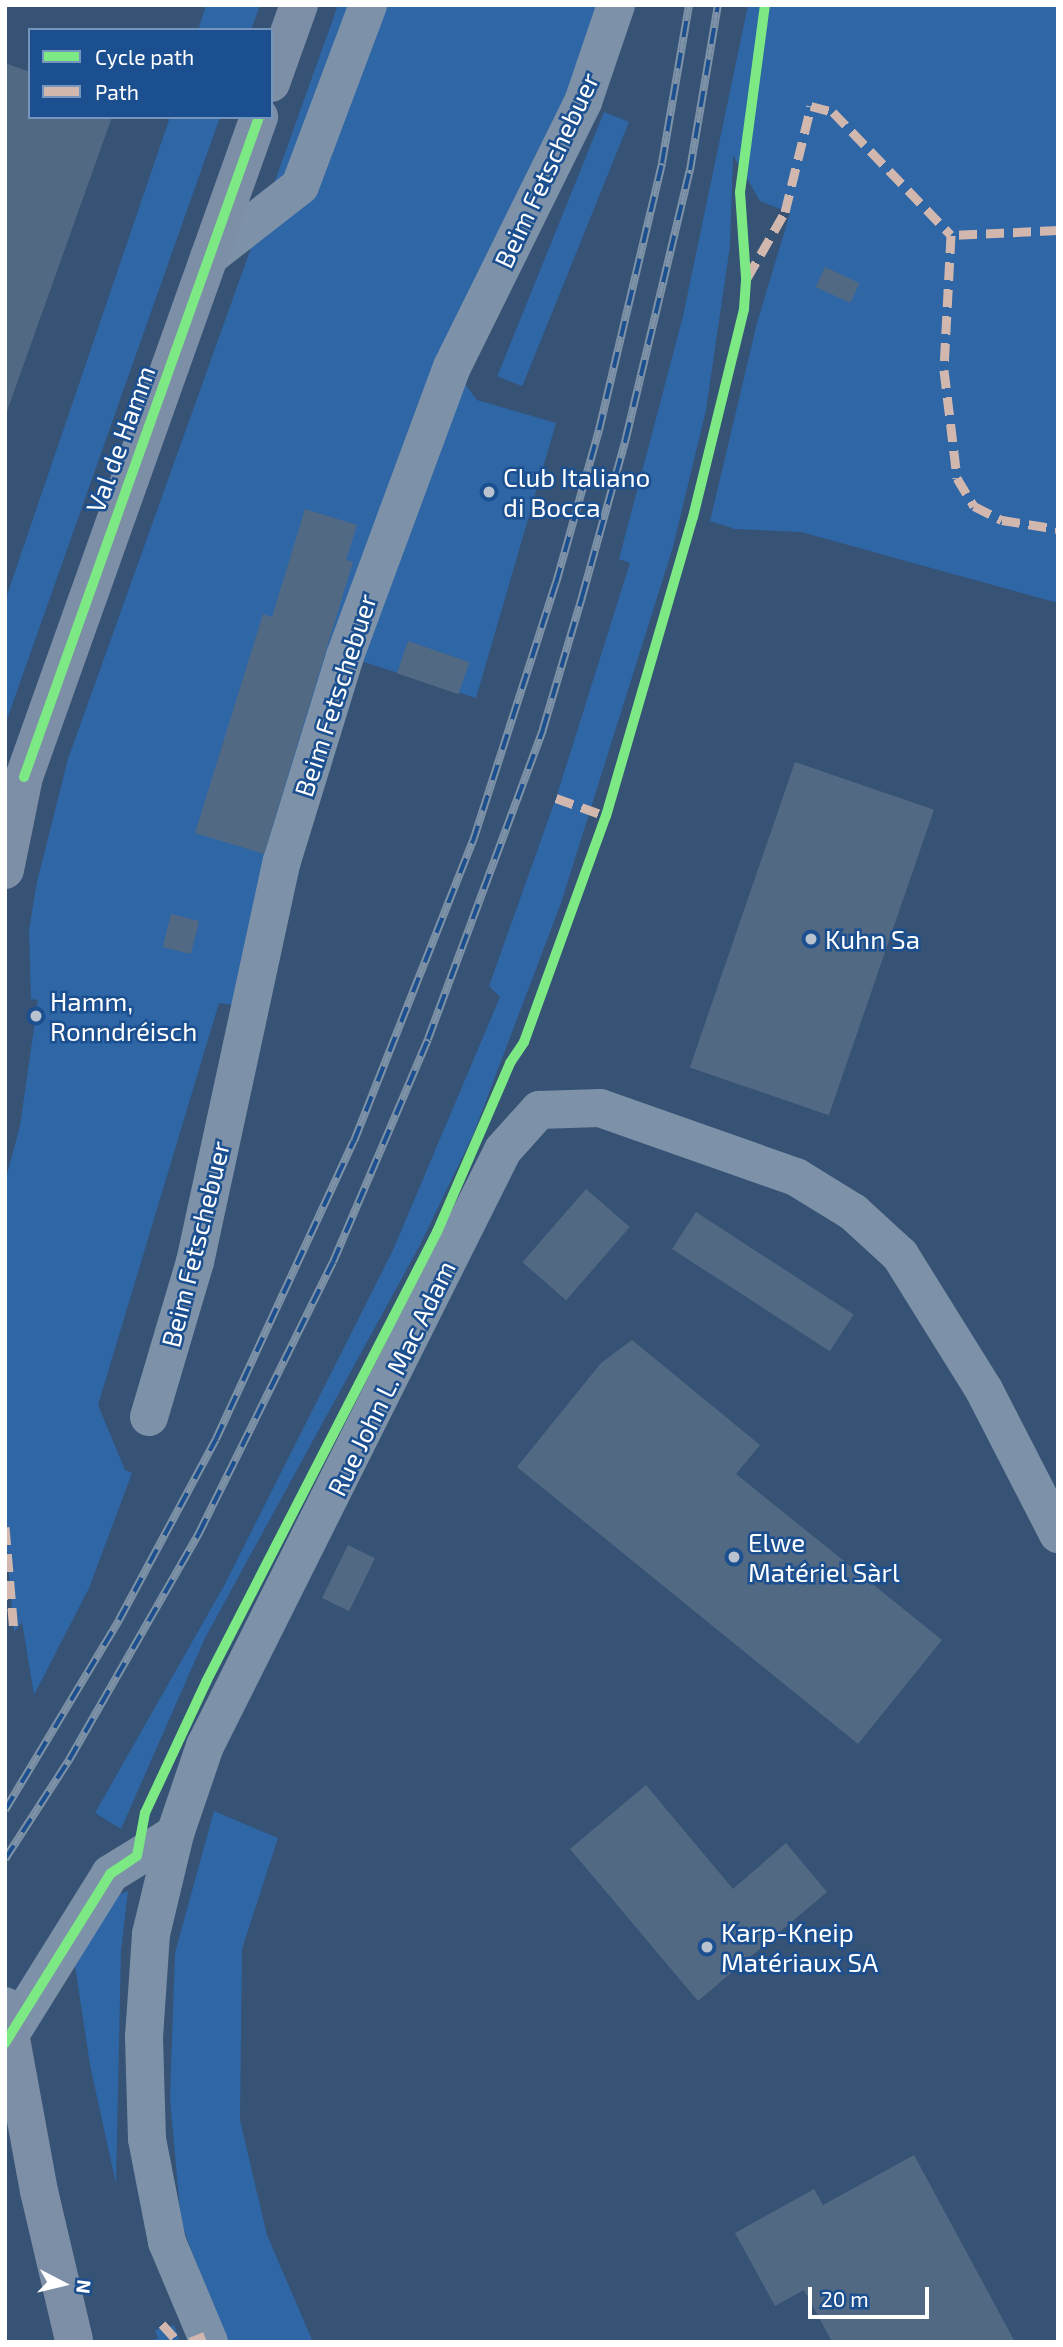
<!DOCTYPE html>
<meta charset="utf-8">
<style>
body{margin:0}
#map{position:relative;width:1063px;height:2347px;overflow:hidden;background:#365274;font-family:"Exo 2",sans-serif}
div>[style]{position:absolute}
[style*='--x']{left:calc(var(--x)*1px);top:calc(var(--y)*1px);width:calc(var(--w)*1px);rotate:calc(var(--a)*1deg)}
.green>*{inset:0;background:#2f66a5;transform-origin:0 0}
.building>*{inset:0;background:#526984;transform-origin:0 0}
.minor>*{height:38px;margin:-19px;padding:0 19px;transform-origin:19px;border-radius:19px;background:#7d92a8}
.major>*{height:38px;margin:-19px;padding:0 19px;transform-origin:19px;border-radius:19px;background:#7d8ea7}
.rail>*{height:8px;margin-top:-4px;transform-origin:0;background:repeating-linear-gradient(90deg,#1b4f8f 0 16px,#7e92a7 0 32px);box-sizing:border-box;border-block:2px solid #7e92a7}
.major-bridge>*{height:38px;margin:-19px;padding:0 19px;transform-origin:19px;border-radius:19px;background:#7d8ea7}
.quiet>*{height:9px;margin-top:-4.5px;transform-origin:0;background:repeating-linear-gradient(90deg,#d1b7ad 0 18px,transparent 0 27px)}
.cycleway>*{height:10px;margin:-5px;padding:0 5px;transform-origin:5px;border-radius:5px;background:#7ce984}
.dots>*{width:19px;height:19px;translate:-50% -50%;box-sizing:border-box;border:4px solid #1b4f8f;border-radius:50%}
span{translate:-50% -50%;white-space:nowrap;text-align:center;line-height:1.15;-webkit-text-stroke:5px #1b4f8f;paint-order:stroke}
.street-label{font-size:26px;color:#fff}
.poi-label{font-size:26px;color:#fff}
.left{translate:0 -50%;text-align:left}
.frame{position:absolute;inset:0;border:7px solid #fff;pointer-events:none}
.legend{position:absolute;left:28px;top:28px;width:245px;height:91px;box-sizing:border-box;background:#1b4f8f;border:2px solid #7695bc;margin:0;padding:9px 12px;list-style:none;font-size:21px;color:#fff}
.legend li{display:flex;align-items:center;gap:14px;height:35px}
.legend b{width:35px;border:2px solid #7695bc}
.north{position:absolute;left:28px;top:2249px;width:70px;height:70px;-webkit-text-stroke:5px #1b4f8f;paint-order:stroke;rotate:97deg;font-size:19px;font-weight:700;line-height:28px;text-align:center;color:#fff}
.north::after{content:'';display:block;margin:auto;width:24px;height:32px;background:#fff;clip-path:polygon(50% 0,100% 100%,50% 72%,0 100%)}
.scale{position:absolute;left:808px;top:2287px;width:121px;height:32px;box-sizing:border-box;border:4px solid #fff;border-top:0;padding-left:9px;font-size:21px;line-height:24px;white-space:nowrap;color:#fff;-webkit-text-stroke:5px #1b4f8f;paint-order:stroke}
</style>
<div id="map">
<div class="green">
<i style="clip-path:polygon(206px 5px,260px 5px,251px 30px,198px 30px)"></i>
<i style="clip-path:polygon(338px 5px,616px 5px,452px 367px,477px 400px,556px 423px,476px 698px,345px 656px,250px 1008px,219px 1003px,98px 1405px,125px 1470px,132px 1473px,89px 1588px,34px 1695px,22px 1622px,14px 1632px,6px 1539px,5px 1181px,20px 1126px,38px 1000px,31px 999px,29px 930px,37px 882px,68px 759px)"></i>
<i style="clip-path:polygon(748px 5px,1058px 5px,1058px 603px,801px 532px,735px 529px,710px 521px,757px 323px,790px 213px,760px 201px,733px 155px,730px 246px,706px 410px,673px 547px,561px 903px,473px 1135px,420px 1245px,205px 1638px,121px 1829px,95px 1813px,225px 1584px,393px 1250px,500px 997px,489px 986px,556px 798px,630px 563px,619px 559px,683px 316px)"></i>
<i style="left:604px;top:112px;width:27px;height:285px;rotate:22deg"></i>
<i style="clip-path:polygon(170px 117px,220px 117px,5px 725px,5px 601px)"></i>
<i style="clip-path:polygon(214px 1811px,278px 1838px,242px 1949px,240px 2120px,267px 2235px,313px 2342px,224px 2342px,181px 2222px,170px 2098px,175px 1953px)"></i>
<i style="clip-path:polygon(128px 1891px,121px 1951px,116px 2184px,90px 2065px,74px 1959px,110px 1898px)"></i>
<i style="clip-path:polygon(174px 2325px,180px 2342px,147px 2342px,158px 2338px,155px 2330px)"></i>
</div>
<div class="building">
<i style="clip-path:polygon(5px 63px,30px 72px,30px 117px,112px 117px,6px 414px)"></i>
<i style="left:825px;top:267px;width:38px;height:22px;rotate:25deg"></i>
<i style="clip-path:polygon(305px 509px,357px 525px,346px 560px,353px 562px,264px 854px,195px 833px,263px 614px,272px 617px)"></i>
<i style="left:408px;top:641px;width:65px;height:34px;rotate:19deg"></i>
<i style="left:795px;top:762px;width:147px;height:323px;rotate:19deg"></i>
<i style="left:171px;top:914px;width:29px;height:34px;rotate:14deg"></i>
<i style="left:586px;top:1189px;width:58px;height:97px;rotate:41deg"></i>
<i style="left:696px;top:1212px;width:188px;height:44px;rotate:33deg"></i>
<i style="clip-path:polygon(632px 1340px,760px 1445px,736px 1474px,942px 1640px,858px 1744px,517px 1467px,601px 1363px)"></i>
<i style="left:348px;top:1545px;width:30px;height:59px;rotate:26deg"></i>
<i style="clip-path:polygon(646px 1785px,733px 1889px,786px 1843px,827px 1892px,698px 2001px,570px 1849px)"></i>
<i style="clip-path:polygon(914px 2155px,1015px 2342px,832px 2342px,804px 2290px,775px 2306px,735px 2233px,814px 2189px,823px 2205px)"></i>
</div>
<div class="minor">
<i style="--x:209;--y:257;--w:115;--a:-38"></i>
<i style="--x:300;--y:186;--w:193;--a:-69.4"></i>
<i style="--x:149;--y:1417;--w:162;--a:-73.5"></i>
<i style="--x:195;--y:1262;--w:410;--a:-77.8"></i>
<i style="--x:282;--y:861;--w:214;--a:-72.9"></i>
<i style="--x:345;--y:656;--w:308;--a:-69.7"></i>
<i style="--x:452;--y:367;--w:296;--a:-63.7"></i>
<i style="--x:583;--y:102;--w:102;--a:-71.2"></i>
<i style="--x:5;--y:2043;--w:199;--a:-58.1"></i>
<i style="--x:110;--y:1874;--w:76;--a:-31.6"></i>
<i style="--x:209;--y:2342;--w:108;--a:-112.8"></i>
<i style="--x:167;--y:2242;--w:105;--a:-101"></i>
<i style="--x:147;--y:2139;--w:102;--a:-91.7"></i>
<i style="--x:144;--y:2037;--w:103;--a:-86.1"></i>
<i style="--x:151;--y:1934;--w:103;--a:-76.5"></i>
<i style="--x:175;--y:1834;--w:93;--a:-71.2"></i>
<i style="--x:205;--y:1746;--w:666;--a:-63.43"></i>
<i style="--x:503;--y:1150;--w:54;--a:-48"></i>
<i style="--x:539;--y:1110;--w:61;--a:-1.9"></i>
<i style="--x:600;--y:1108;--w:208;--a:19.4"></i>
<i style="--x:796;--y:1177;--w:67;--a:31.6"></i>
<i style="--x:853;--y:1212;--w:64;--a:42.5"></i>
<i style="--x:900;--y:1255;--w:159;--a:58.1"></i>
<i style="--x:984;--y:1390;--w:162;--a:62.8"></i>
</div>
<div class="major">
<i style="--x:271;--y:83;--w:83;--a:-70.3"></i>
<i style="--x:5;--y:870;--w:95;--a:-78.5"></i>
<i style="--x:24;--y:777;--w:701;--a:-70.4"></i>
</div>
<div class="rail">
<i style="--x:5;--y:1810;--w:222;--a:-59"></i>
<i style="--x:119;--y:1620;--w:205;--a:-61.8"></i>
<i style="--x:216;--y:1439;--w:328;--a:-65.2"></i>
<i style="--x:354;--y:1141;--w:323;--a:-68.4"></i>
<i style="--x:473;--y:841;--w:271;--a:-72.2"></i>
<i style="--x:556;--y:583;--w:159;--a:-74.3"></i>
<i style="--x:599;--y:430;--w:274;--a:-76.7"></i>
<i style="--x:662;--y:163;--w:160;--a:-80.3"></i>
<i style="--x:5;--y:1859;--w:118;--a:-57.1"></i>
<i style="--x:69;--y:1760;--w:262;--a:-60.2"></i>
<i style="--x:199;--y:1533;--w:302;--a:-63.7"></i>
<i style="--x:333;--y:1262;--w:242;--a:-66.9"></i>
<i style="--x:428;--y:1039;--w:331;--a:-69.6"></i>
<i style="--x:543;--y:729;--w:138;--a:-73.5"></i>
<i style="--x:582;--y:597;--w:165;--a:-74.5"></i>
<i style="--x:626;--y:438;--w:276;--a:-76.6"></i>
<i style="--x:690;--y:170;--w:167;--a:-80.4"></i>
</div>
<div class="major-bridge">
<i style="--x:5;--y:2006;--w:188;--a:79.6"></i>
<i style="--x:39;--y:2191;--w:153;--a:76.8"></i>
</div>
<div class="quiet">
<i style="--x:1058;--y:230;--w:107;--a:177.3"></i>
<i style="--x:951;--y:235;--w:135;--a:93"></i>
<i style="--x:944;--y:370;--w:109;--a:83.1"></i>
<i style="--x:957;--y:478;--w:33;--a:59"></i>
<i style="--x:974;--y:506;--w:31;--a:27"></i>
<i style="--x:1002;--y:520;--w:57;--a:9.1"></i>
<i style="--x:747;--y:278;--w:76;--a:-60.1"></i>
<i style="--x:785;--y:212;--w:109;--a:-76.2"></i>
<i style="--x:811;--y:106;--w:23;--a:15"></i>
<i style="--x:833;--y:112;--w:170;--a:46.2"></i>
<i style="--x:556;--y:798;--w:53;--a:19.8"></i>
<i style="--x:5;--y:1527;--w:105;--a:85.1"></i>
<i style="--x:162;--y:2324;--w:24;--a:48"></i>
<i style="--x:190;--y:2342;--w:16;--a:-22"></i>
</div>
<div class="cycleway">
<i style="--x:24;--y:777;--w:701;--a:-70.4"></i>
<i style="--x:5;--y:2043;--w:199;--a:-58.1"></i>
<i style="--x:110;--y:1874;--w:32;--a:-34"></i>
<i style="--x:137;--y:1856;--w:44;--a:-79.5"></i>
<i style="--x:145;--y:1813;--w:145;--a:-65"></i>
<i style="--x:206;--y:1682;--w:506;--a:-62.83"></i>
<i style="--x:437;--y:1232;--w:184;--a:-66.6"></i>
<i style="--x:510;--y:1063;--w:25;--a:-56"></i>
<i style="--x:524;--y:1042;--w:240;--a:-70.1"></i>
<i style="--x:606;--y:816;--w:311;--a:-73.8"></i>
<i style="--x:693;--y:517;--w:214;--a:-76.2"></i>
<i style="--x:744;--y:309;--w:31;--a:-86"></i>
<i style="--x:746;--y:278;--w:86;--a:-94"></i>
<i style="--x:740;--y:192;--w:189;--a:-82.4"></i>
</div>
<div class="dots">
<i style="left:489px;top:492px;background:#b9c2ce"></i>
<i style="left:811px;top:939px;background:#b9c2ce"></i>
<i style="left:36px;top:1016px;background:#b9c2ce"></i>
<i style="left:734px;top:1557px;background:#b9c2ce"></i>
<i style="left:707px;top:1947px;background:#b9c2ce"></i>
</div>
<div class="street-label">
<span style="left:546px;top:170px;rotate:-65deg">Beim Fetschebuer</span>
<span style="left:120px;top:439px;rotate:-70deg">Val de Hamm</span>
<span style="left:335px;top:695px;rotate:-72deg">Beim Fetschebuer</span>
<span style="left:195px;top:1244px;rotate:-76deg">Beim Fetschebuer</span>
<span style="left:391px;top:1378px;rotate:-64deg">Rue John L. Mac Adam</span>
</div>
<div class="poi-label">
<span class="left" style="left:503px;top:492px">Club Italiano<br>di Bocca</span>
<span class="left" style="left:825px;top:939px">Kuhn Sa</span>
<span class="left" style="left:50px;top:1016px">Hamm,<br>Ronndréisch</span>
<span class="left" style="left:748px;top:1557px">Elwe<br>Matériel Sàrl</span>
<span class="left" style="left:721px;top:1947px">Karp-Kneip<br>Matériaux SA</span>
</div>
<div class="frame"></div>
<ul class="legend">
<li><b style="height:9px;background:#7ce984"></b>Cycle path</li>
<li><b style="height:9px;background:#d1b7ad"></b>Path</li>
</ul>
<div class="north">N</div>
<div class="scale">20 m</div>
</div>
